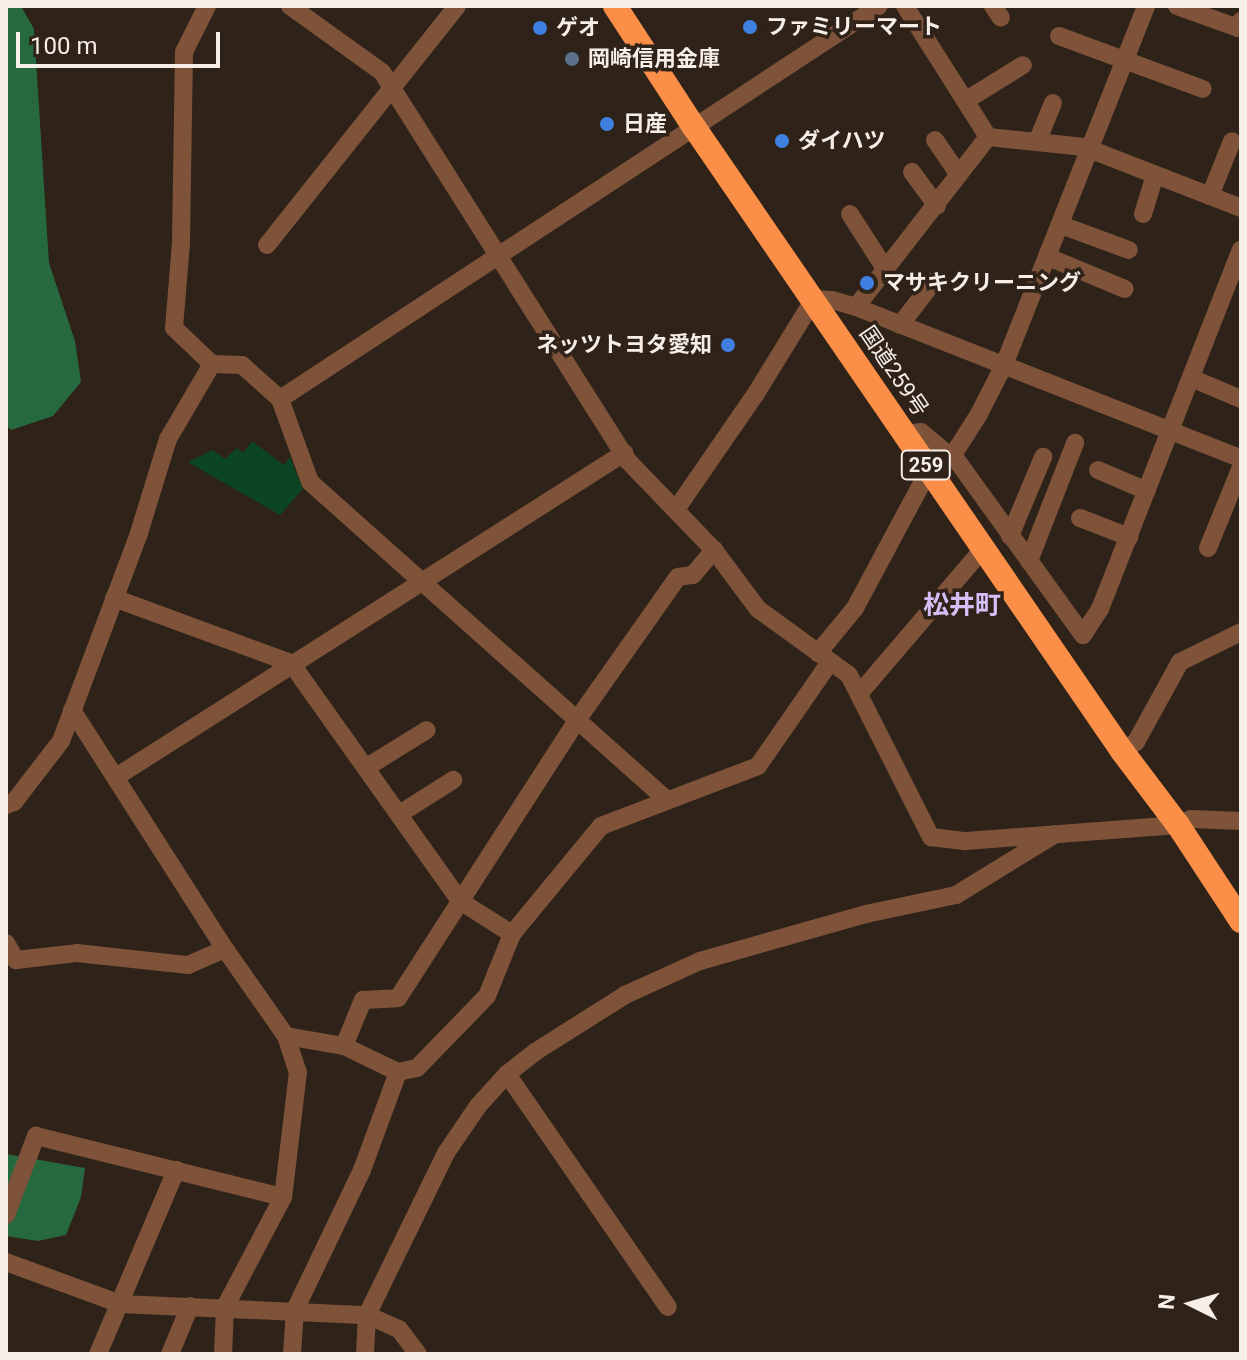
<!DOCTYPE html>
<meta charset="utf-8">
<style>
body{margin:0}
#map{position:relative;width:1247px;height:1360px;overflow:hidden;background:#2e2219;font-family:Roboto,"Noto Sans JP",sans-serif}
div>[style]{position:absolute}
[style*='--x']{left:calc(var(--x)*1px);top:calc(var(--y)*1px);width:calc(var(--w)*1px);rotate:calc(var(--a)*1deg)}
.green>*{inset:0;background:#0c4523}
.forest>*{inset:0;background:#27693e}
.minor>*{height:18px;margin:-9px;padding:0 9px;transform-origin:9px;border-radius:9px;background:#7e5339}
.highway>*{height:24px;margin:-12px;padding:0 12px;transform-origin:12px;border-radius:12px;background:#fc8f47}
.dots>*{width:22px;height:22px;translate:-50% -50%;box-sizing:border-box;border:4px solid #2e2219;border-radius:50%}
span{translate:-50% -50%;white-space:nowrap;text-align:center;line-height:1.15;-webkit-text-stroke:7px #2e2219;paint-order:stroke}
.shield-label span{padding:2px 6px;background:#2e2219;border:2px solid;border-radius:6px;-webkit-text-stroke-width:0}
.shield-label{font-size:20px;color:#f7eee8;font-weight:700}
.poi-label{font-size:22px;color:#f7eee8;font-weight:700}
.left{translate:0 -50%;text-align:left}
.right{translate:-100% -50%;text-align:right}
.street-label{font-size:22px;color:#f7eee8}
.quarter-label{font-size:26px;color:#d4bef6;font-weight:700}
.frame{position:absolute;inset:0;border:8px solid #f7eee8;pointer-events:none}
.north{position:absolute;left:1151px;top:1264px;width:80px;height:80px;-webkit-text-stroke:6px #2e2219;paint-order:stroke;rotate:275deg;font-size:22px;font-weight:700;line-height:32px;text-align:center;color:#f7eee8}
.north::after{content:'';display:block;margin:auto;width:28px;height:36px;background:#f7eee8;clip-path:polygon(50% 0,100% 100%,50% 72%,0 100%)}
.scale{position:absolute;left:16px;top:32px;width:204px;height:36px;box-sizing:border-box;border:4px solid #f7eee8;border-top:0;padding-left:10px;font-size:24px;line-height:28px;white-space:nowrap;color:#f7eee8;-webkit-text-stroke:6px #2e2219;paint-order:stroke}
</style>
<div id="map">
<div class="green">
<i style="clip-path:polygon(252px 441px,284px 465px,290px 457px,303px 489px,280px 515px,188px 462px,213px 450px,225px 459px,237px 448px,243px 453px)"></i>
</div>
<div class="forest">
<i style="clip-path:polygon(6px 6px,21px 6px,34px 29px,49px 263px,75px 341px,81px 382px,53px 416px,11px 430px,6px 425px)"></i>
<i style="clip-path:polygon(6px 1154px,85px 1168px,81px 1197px,66px 1235px,38px 1241px,6px 1236px)"></i>
</div>
<div class="minor">
<i style="--x:290;--y:6;--w:113;--a:35.7"></i>
<i style="--x:382;--y:72;--w:460;--a:57.7"></i>
<i style="--x:628;--y:461;--w:124;--a:46"></i>
<i style="--x:714;--y:550;--w:74;--a:53.3"></i>
<i style="--x:758;--y:609;--w:112;--a:36"></i>
<i style="--x:849;--y:675;--w:182;--a:63.2"></i>
<i style="--x:931;--y:837;--w:35;--a:7"></i>
<i style="--x:966;--y:841;--w:213;--a:-4.3"></i>
<i style="--x:1178;--y:825;--w:14;--a:-25"></i>
<i style="--x:1191;--y:819;--w:50;--a:2.3"></i>
<i style="--x:905;--y:6;--w:155;--a:57.6"></i>
<i style="--x:988;--y:137;--w:97;--a:5.9"></i>
<i style="--x:1084;--y:147;--w:168;--a:21.2"></i>
<i style="--x:993;--y:6;--w:14;--a:56"></i>
<i style="--x:1177;--y:6;--w:65;--a:19.8"></i>
<i style="--x:1238;--y:28;--w:8;--a:-67"></i>
<i style="--x:1059;--y:36;--w:153;--a:20.2"></i>
<i style="--x:965;--y:101;--w:68;--a:-31.8"></i>
<i style="--x:935;--y:140;--w:42;--a:55.6"></i>
<i style="--x:1037;--y:142;--w:42;--a:-67.7"></i>
<i style="--x:912;--y:172;--w:42;--a:53.7"></i>
<i style="--x:1210;--y:196;--w:59;--a:-68.2"></i>
<i style="--x:850;--y:214;--w:67;--a:57.3"></i>
<i style="--x:1143;--y:214;--w:41;--a:-72.9"></i>
<i style="--x:1061;--y:225;--w:72;--a:20.2"></i>
<i style="--x:267;--y:245;--w:305;--a:-51.5"></i>
<i style="--x:1048;--y:257;--w:83;--a:22.6"></i>
<i style="--x:856;--y:307;--w:215;--a:-52.2"></i>
<i style="--x:900;--y:325;--w:56;--a:-52.3"></i>
<i style="--x:212;--y:364;--w:30;--a:2"></i>
<i style="--x:242;--y:365;--w:51;--a:41.8"></i>
<i style="--x:280;--y:399;--w:88;--a:70.1"></i>
<i style="--x:310;--y:482;--w:478;--a:41.7"></i>
<i style="--x:1191;--y:378;--w:54;--a:22.8"></i>
<i style="--x:280;--y:399;--w:716;--a:-33.27"></i>
<i style="--x:905;--y:434;--w:16;--a:-7"></i>
<i style="--x:921;--y:432;--w:35;--a:40"></i>
<i style="--x:948;--y:455;--w:5;--a:0"></i>
<i style="--x:953;--y:455;--w:49;--a:-57.6"></i>
<i style="--x:979;--y:414;--w:55;--a:-63"></i>
<i style="--x:1004;--y:365;--w:386;--a:-68.4"></i>
<i style="--x:953;--y:455;--w:222;--a:54.2"></i>
<i style="--x:1083;--y:635;--w:31;--a:-57"></i>
<i style="--x:1100;--y:609;--w:386;--a:-68.6"></i>
<i style="--x:1098;--y:470;--w:53;--a:23.2"></i>
<i style="--x:677;--y:508;--w:137;--a:-55.4"></i>
<i style="--x:755;--y:395;--w:113;--a:-58.4"></i>
<i style="--x:814;--y:299;--w:18;--a:3"></i>
<i style="--x:832;--y:300;--w:25;--a:16"></i>
<i style="--x:856;--y:307;--w:414;--a:21.5"></i>
<i style="--x:1080;--y:518;--w:53;--a:21.2"></i>
<i style="--x:1010;--y:536;--w:86;--a:-67.3"></i>
<i style="--x:1208;--y:548;--w:87;--a:-67.8"></i>
<i style="--x:1029;--y:561;--w:127;--a:-68.7"></i>
<i style="--x:114;--y:598;--w:189;--a:20.2"></i>
<i style="--x:291;--y:663;--w:292;--a:54.6"></i>
<i style="--x:460;--y:901;--w:62;--a:32.4"></i>
<i style="--x:818;--y:653;--w:58;--a:-50.6"></i>
<i style="--x:855;--y:608;--w:157;--a:-61.8"></i>
<i style="--x:859;--y:694;--w:191;--a:-49.5"></i>
<i style="--x:72;--y:710;--w:284;--a:57.4"></i>
<i style="--x:225;--y:949;--w:106;--a:55"></i>
<i style="--x:286;--y:1036;--w:38;--a:72"></i>
<i style="--x:298;--y:1072;--w:126;--a:96.8"></i>
<i style="--x:283;--y:1197;--w:124;--a:117.8"></i>
<i style="--x:225;--y:1307;--w:47;--a:92.4"></i>
<i style="--x:1122;--y:751;--w:17;--a:-33"></i>
<i style="--x:1136;--y:742;--w:91;--a:-61.2"></i>
<i style="--x:1180;--y:662;--w:68;--a:-26.2"></i>
<i style="--x:367;--y:767;--w:70;--a:-31.7"></i>
<i style="--x:116;--y:777;--w:603;--a:-32.53"></i>
<i style="--x:6;--y:805;--w:9;--a:-21"></i>
<i style="--x:14;--y:802;--w:77;--a:-52.4"></i>
<i style="--x:61;--y:741;--w:222;--a:-69.4"></i>
<i style="--x:139;--y:533;--w:98;--a:-72.9"></i>
<i style="--x:168;--y:439;--w:87;--a:-59.6"></i>
<i style="--x:212;--y:364;--w:52;--a:-136.5"></i>
<i style="--x:174;--y:328;--w:86;--a:-85.3"></i>
<i style="--x:181;--y:242;--w:190;--a:-89.1"></i>
<i style="--x:184;--y:52;--w:51;--a:-63.4"></i>
<i style="--x:401;--y:813;--w:62;--a:-32.4"></i>
<i style="--x:6;--y:943;--w:20;--a:60"></i>
<i style="--x:16;--y:960;--w:61;--a:-6.5"></i>
<i style="--x:77;--y:953;--w:112;--a:6.2"></i>
<i style="--x:188;--y:965;--w:40;--a:-23.4"></i>
<i style="--x:286;--y:1036;--w:59;--a:9.8"></i>
<i style="--x:344;--y:1046;--w:60;--a:25.7"></i>
<i style="--x:398;--y:1072;--w:19;--a:-12"></i>
<i style="--x:417;--y:1068;--w:100;--a:-45.8"></i>
<i style="--x:487;--y:996;--w:67;--a:-68"></i>
<i style="--x:512;--y:934;--w:140;--a:-50.5"></i>
<i style="--x:601;--y:826;--w:168;--a:-20.9"></i>
<i style="--x:758;--y:766;--w:126;--a:-55.3"></i>
<i style="--x:344;--y:1046;--w:50;--a:-67.6"></i>
<i style="--x:363;--y:1000;--w:35;--a:-3"></i>
<i style="--x:398;--y:998;--w:331;--a:-57.2"></i>
<i style="--x:577;--y:720;--w:175;--a:-54.8"></i>
<i style="--x:678;--y:577;--w:15;--a:-8"></i>
<i style="--x:693;--y:575;--w:33;--a:-50"></i>
<i style="--x:507;--y:1074;--w:283;--a:55.4"></i>
<i style="--x:6;--y:1215;--w:85;--a:-69.2"></i>
<i style="--x:36;--y:1136;--w:254;--a:13.9"></i>
<i style="--x:6;--y:1262;--w:122;--a:20.1"></i>
<i style="--x:121;--y:1304;--w:246;--a:2.6"></i>
<i style="--x:367;--y:1315;--w:35;--a:24"></i>
<i style="--x:399;--y:1329;--w:31;--a:53"></i>
<i style="--x:98;--y:1354;--w:200;--a:-67"></i>
<i style="--x:170;--y:1354;--w:52;--a:-67.4"></i>
<i style="--x:292;--y:1354;--w:44;--a:-86.1"></i>
<i style="--x:295;--y:1310;--w:155;--a:-64.4"></i>
<i style="--x:362;--y:1170;--w:104;--a:-69.8"></i>
<i style="--x:365;--y:1354;--w:39;--a:-87"></i>
<i style="--x:367;--y:1315;--w:180;--a:-64"></i>
<i style="--x:446;--y:1153;--w:57;--a:-55.8"></i>
<i style="--x:478;--y:1106;--w:43;--a:-47.8"></i>
<i style="--x:507;--y:1074;--w:36;--a:-38"></i>
<i style="--x:535;--y:1052;--w:107;--a:-32.3"></i>
<i style="--x:625;--y:995;--w:82;--a:-24.4"></i>
<i style="--x:700;--y:961;--w:173;--a:-15.8"></i>
<i style="--x:866;--y:914;--w:92;--a:-11.9"></i>
<i style="--x:956;--y:895;--w:116;--a:-31.6"></i>
</div>
<div class="highway">
<i style="--x:615;--y:6;--w:145;--a:56.9"></i>
<i style="--x:694;--y:127;--w:757;--a:55.55"></i>
<i style="--x:1122;--y:751;--w:93;--a:52.9"></i>
<i style="--x:1178;--y:825;--w:115;--a:56.7"></i>
</div>
<div class="dots">
<i style="left:750px;top:27px;background:#3f7fe0"></i>
<i style="left:540px;top:28px;background:#3f7fe0"></i>
<i style="left:572px;top:59px;background:#5c6f8a"></i>
<i style="left:607px;top:124px;background:#3f7fe0"></i>
<i style="left:782px;top:141px;background:#3f7fe0"></i>
<i style="left:867px;top:283px;background:#3f7fe0"></i>
<i style="left:728px;top:345px;background:#3f7fe0"></i>
</div>
<div class="shield-label">
<span style="left:926px;top:465px">259</span>
</div>
<div class="poi-label">
<span class="left" style="left:766px;top:27px">ファミリーマート</span>
<span class="left" style="left:556px;top:28px">ゲオ</span>
<span class="left" style="left:588px;top:59px">岡崎信用金庫</span>
<span class="left" style="left:623px;top:124px">日産</span>
<span class="left" style="left:798px;top:141px">ダイハツ</span>
<span class="left" style="left:883px;top:283px">マサキクリーニング</span>
<span class="right" style="left:712px;top:345px">ネッツトヨタ愛知</span>
</div>
<div class="street-label">
<span style="left:894px;top:371px;rotate:56deg">国道259号</span>
</div>
<div class="quarter-label">
<span style="left:962px;top:606px">松井町</span>
</div>
<div class="frame"></div>
<div class="north">N</div>
<div class="scale">100 m</div>
</div>
